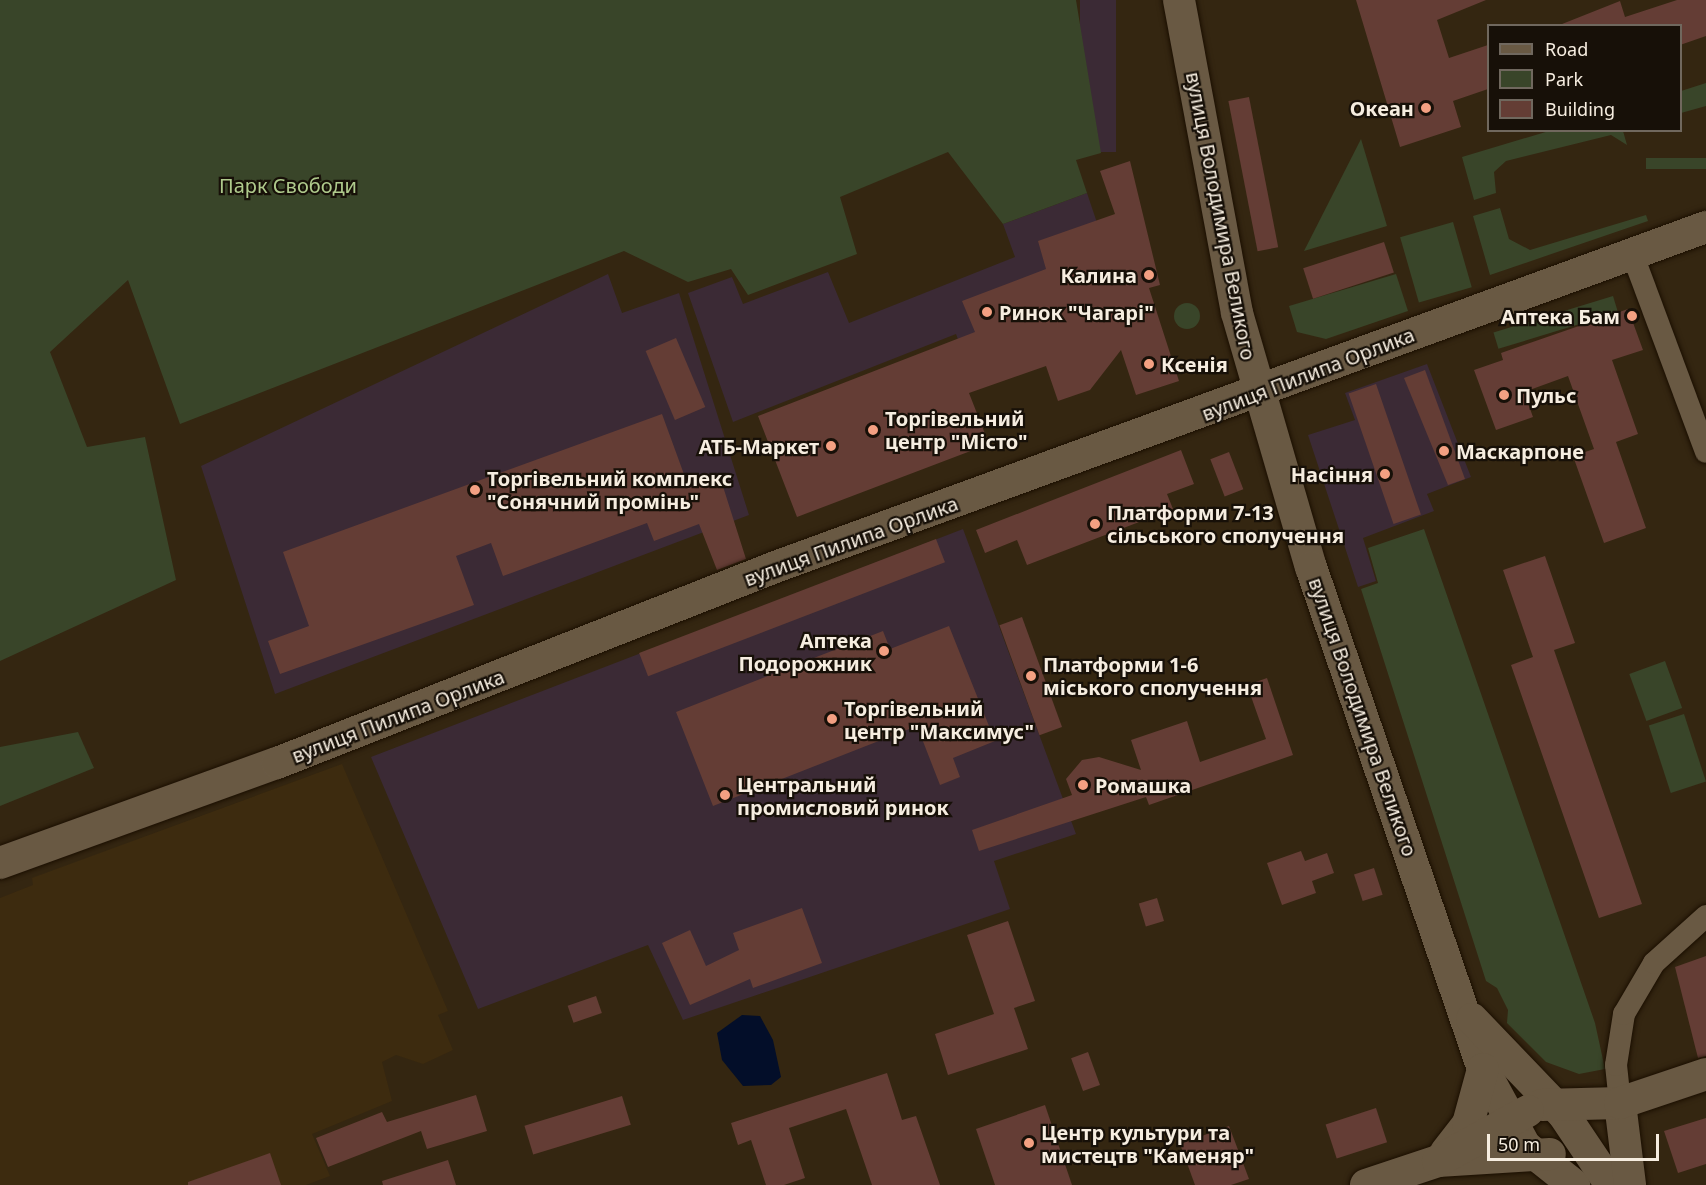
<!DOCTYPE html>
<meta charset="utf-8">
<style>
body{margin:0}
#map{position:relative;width:1706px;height:1185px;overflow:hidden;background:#342611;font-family:"Noto Sans",sans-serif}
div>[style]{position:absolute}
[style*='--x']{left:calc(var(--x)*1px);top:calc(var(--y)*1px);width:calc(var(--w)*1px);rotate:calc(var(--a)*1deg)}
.commercial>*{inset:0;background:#3b2a35;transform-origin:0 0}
.built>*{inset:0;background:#3d2b0f}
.green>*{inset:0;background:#394529;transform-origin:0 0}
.round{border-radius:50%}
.water>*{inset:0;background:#030e29}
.building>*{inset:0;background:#643d35;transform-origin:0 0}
.roads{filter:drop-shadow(0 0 2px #1b0f00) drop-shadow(0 0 2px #1b0f00)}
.street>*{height:22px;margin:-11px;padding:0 11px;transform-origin:11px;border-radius:11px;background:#695943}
.secondary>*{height:32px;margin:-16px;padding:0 16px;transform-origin:16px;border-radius:16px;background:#695943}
.dots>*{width:16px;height:16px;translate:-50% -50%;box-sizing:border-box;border:3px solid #171008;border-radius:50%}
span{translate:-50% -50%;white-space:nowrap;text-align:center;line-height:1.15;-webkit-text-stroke:4.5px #171008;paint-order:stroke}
.poi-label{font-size:20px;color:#f6ede0;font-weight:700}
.right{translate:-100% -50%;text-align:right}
.left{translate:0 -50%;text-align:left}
.park-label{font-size:20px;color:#afca8c}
.street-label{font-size:20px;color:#f6ede0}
.legend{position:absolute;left:1487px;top:24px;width:195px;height:108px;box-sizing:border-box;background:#171008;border:2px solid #70685e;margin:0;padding:8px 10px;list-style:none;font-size:18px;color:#f6ede0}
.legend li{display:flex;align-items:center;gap:12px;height:30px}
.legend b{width:30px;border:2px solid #70685e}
.scale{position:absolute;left:1487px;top:1134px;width:172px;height:27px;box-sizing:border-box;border:3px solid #f6ede0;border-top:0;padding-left:8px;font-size:18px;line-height:21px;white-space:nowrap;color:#f6ede0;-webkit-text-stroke:4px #171008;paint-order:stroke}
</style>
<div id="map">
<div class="commercial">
<i style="left:1080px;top:0;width:36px;height:152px"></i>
<i style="clip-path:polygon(1087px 193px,1117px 282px,968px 367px,956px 334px,733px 422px,688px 293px,732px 277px,743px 304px,828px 272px,849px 323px,1015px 257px,1003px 224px)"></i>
<i style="clip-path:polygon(608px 274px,622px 313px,679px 293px,749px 515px,275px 694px,201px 466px)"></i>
<i style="clip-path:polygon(1427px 364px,1471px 477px,1427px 494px,1434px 511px,1363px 538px,1376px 581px,1358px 587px,1308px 435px,1355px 420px,1345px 393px)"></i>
<i style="clip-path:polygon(963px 529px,1076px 834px,994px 861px,1010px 909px,683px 1020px,648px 945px,478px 1009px,371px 757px)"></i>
</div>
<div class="built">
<i style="clip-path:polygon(342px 764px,448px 1011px,438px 1015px,453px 1050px,423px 1064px,396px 1055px,382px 1062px,392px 1101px,312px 1134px,330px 1176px,306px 1185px,0 1185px,0 898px,33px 885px,32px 878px)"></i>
</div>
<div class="green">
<i style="clip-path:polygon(0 0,1076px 0,1101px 153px,1076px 160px,1087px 193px,1003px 224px,948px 152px,840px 197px,857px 254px,748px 295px,731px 269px,688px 282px,624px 251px,180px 424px,128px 280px,50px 352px,87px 447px,145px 437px,176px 580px,0 661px)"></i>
<i style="clip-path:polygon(1706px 83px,1706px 106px,1681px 113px,1681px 91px)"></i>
<i style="clip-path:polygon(1549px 131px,1623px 131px,1627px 145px,1611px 135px,1506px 161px,1494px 172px,1496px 193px,1474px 200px,1462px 157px)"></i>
<i style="clip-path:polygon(1361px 139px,1387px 226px,1304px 251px)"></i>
<i style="left:1706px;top:158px;width:11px;height:60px;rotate:90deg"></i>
<i style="clip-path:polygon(1500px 208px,1509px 239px,1530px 250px,1646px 215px,1648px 221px,1490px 275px,1473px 216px)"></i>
<i style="left:1453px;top:222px;width:68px;height:55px;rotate:74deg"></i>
<i style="clip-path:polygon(1396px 274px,1408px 311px,1326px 339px,1297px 332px,1289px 306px)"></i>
<i style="left:1613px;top:296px;width:17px;height:125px;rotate:73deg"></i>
<i class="round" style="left:1174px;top:303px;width:26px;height:26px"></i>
<i style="clip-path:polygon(1424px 529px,1595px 1023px,1605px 1069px,1579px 1074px,1546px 1062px,1507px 1023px,1508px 1010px,1497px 988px,1486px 981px,1361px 589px,1378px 583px,1368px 548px)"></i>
<i style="left:1665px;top:661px;width:50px;height:38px;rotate:70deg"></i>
<i style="left:1684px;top:714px;width:71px;height:37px;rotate:72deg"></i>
<i style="clip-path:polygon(78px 732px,94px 768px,0 806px,0 747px)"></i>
</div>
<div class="water">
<i style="clip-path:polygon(742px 1015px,760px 1016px,773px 1040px,781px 1077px,771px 1085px,743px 1086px,722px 1060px,717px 1033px)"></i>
</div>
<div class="building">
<i style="clip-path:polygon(1356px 0,1486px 0,1437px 20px,1449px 58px,1488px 45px,1488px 89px,1453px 101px,1461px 127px,1400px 147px)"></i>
<i style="clip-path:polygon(1677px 0,1706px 0,1706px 36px,1680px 45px,1680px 26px,1557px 26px,1620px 1px,1625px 17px)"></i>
<i style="left:1249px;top:97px;width:153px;height:21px;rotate:79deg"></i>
<i style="clip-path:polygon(1130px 161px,1160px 285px,1149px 288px,1179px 381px,1136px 395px,1121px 350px,1090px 390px,1058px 401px,1046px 366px,969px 393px,989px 444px,797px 517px,758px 416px,975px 332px,962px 301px,1046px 269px,1038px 241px,1115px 214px,1100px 171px)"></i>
<i style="left:1384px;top:242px;width:32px;height:85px;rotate:72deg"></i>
<i style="clip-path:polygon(1628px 309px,1643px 350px,1612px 360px,1638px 434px,1616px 442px,1646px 528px,1604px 543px,1573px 456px,1594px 449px,1568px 376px,1524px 392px,1533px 417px,1496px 430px,1474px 370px,1503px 360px,1501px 353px)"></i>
<i style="left:676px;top:338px;width:75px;height:33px;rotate:67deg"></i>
<i style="clip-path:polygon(1425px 370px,1465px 479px,1448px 485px,1404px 378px)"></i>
<i style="left:1376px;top:384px;width:138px;height:29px;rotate:71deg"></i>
<i style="clip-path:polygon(662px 414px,689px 488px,720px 477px,746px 559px,717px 570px,699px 524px,654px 541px,647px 523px,503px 576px,491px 543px,456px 556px,474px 605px,280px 674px,268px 641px,309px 626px,283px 552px)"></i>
<i style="clip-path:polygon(1181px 450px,1194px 484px,1167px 494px,1173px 509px,1027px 565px,1017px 540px,985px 553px,976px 530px)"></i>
<i style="left:1229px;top:452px;width:40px;height:20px;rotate:69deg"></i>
<i style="left:936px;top:539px;width:25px;height:318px;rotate:69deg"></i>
<i style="clip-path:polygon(1545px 556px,1575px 643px,1554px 650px,1642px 904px,1599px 918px,1511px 665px,1533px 657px,1503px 570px)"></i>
<i style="left:1022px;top:617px;width:117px;height:24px;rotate:70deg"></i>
<i style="clip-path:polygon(949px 626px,995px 741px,953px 758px,960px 777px,940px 785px,917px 726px,713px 806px,676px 712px,883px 631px,890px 649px)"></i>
<i style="clip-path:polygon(1267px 678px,1293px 755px,1149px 805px,1146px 797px,979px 851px,972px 830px,1072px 795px,1066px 779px,1082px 760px,1099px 757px,1141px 770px,1131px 740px,1187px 721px,1200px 762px,1266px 739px,1247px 685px)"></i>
<i style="clip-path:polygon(1301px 851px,1305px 861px,1327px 853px,1334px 873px,1312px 881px,1316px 893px,1282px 905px,1267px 863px)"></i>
<i style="left:1374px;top:868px;width:28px;height:21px;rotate:72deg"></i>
<i style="left:1157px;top:898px;width:24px;height:19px;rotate:73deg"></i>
<i style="clip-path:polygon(802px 908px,822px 963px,753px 988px,750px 979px,690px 1005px,662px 943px,690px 930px,706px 966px,739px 950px,733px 933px)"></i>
<i style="clip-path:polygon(1008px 921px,1035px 1001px,1014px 1008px,1028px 1049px,948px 1075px,935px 1034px,994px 1014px,967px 935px)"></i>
<i style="clip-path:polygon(1706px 956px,1706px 1056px,1698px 1058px,1675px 967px)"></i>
<i style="left:596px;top:996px;width:18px;height:30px;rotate:71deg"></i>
<i style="left:1088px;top:1052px;width:35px;height:18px;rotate:70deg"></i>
<i style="clip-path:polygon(887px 1073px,902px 1120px,916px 1116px,940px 1185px,872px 1185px,846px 1109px,789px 1128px,805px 1178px,784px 1185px,766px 1185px,751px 1140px,738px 1145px,731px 1123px)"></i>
<i style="clip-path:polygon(476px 1095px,487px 1131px,427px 1149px,421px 1131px,328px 1167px,316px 1138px,382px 1112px,387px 1122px)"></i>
<i style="left:622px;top:1096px;width:30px;height:102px;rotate:73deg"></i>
<i style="clip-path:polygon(1045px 1105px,1072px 1185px,995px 1185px,976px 1129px)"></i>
<i style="left:1376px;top:1108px;width:36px;height:53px;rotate:72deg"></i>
<i style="clip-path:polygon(1706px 1118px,1706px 1164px,1678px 1173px,1664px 1131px)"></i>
<i style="clip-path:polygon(1229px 1126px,1249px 1179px,1231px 1185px,1195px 1185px,1180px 1144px)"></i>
<i style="clip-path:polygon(270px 1153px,281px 1185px,188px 1185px,188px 1182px)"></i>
<i style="clip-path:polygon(448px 1160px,456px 1185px,383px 1185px,382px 1181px)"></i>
</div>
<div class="roads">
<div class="street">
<i style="--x:1632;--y:253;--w:212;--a:69.6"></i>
<i style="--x:1620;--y:1103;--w:38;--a:-96"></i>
<i style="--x:1616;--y:1065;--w:52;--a:-81.1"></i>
<i style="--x:1624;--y:1014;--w:59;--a:-59.5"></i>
<i style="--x:1654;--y:963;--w:70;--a:-42.1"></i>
</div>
<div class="secondary">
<i style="--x:1179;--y:0;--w:318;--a:79.5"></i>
<i style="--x:1237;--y:313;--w:265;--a:73.8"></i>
<i style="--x:1311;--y:567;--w:531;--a:71.09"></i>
<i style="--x:1483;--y:1069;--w:88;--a:61.4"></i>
<i style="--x:1525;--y:1146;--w:63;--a:38.5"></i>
<i style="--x:0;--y:863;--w:294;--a:-19.9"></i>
<i style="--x:277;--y:763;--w:538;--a:-21.47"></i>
<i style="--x:778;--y:566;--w:988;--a:-20.07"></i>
<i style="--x:1472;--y:1019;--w:133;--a:46.2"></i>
<i style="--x:1564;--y:1115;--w:84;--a:56.1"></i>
<i style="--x:1620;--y:1103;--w:83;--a:83"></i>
<i style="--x:1542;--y:1105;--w:78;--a:-1.5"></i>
<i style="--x:1620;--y:1103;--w:91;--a:-18.6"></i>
<i style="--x:1446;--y:1152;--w:36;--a:-52"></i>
<i style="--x:1468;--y:1124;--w:57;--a:-74.7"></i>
<i style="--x:1438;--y:1161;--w:112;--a:-3.6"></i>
<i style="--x:1366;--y:1185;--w:76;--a:-18.4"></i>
<i style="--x:1438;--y:1161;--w:103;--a:-29.1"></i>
</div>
</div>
<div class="dots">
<i style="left:1426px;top:108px;background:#f3a082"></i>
<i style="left:1149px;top:275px;background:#f3a082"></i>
<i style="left:987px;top:312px;background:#f3a082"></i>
<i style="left:1632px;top:316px;background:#f3a082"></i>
<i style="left:1149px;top:364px;background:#f3a082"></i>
<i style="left:1504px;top:395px;background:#f3a082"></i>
<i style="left:873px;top:430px;background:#f3a082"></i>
<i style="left:831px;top:446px;background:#f3a082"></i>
<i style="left:1444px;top:451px;background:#f3a082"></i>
<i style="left:1385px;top:474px;background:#f3a082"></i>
<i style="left:475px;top:490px;background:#f3a082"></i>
<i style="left:1095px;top:524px;background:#f3a082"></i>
<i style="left:884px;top:651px;background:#f3a082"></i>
<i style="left:1031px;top:676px;background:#f3a082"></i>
<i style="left:832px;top:719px;background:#f3a082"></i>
<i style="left:1083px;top:785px;background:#f3a082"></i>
<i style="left:725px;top:795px;background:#f3a082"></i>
<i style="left:1029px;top:1143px;background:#f3a082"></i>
</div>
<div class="poi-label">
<span class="right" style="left:1414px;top:108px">Океан</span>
<span class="right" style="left:1137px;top:275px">Калина</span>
<span class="left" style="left:999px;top:312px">Ринок "Чагарі"</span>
<span class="right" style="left:1620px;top:316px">Аптека Бам</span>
<span class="left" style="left:1161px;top:364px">Ксенія</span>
<span class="left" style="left:1516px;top:395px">Пульс</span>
<span class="left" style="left:885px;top:430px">Торгівельний<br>центр "Місто"</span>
<span class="right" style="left:819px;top:446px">АТБ-Маркет</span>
<span class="left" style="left:1456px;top:451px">Маскарпоне</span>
<span class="right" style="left:1373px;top:474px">Насіння</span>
<span class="left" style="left:487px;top:490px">Торгівельний комплекс<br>"Сонячний промінь"</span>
<span class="left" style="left:1107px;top:524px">Платформи 7-13<br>сільського сполучення</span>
<span class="right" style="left:872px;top:652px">Аптека<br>Подорожник</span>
<span class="left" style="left:1043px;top:676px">Платформи 1-6<br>міського сполучення</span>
<span class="left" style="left:844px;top:720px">Торгівельний<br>центр "Максимус"</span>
<span class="left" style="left:737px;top:796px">Центральний<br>промисловий ринок</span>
<span class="left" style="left:1095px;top:785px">Ромашка</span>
<span class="left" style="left:1041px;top:1144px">Центр культури та<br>мистецтв "Каменяр"</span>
</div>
<div class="park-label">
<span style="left:288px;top:185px">Парк Свободи</span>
</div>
<div class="street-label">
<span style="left:1221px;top:216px;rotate:79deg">вулиця Володимира Великого</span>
<span style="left:1308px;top:374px;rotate:-21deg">вулиця Пилипа Орлика</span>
<span style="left:851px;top:541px;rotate:-20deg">вулиця Пилипа Орлика</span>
<span style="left:398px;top:716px;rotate:-21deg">вулиця Пилипа Орлика</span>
<span style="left:1363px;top:717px;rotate:71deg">вулиця Володимира Великого</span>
</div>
<ul class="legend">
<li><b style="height:8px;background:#695943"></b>Road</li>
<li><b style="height:16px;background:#394529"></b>Park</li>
<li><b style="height:16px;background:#643d35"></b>Building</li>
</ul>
<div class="scale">50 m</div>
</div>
